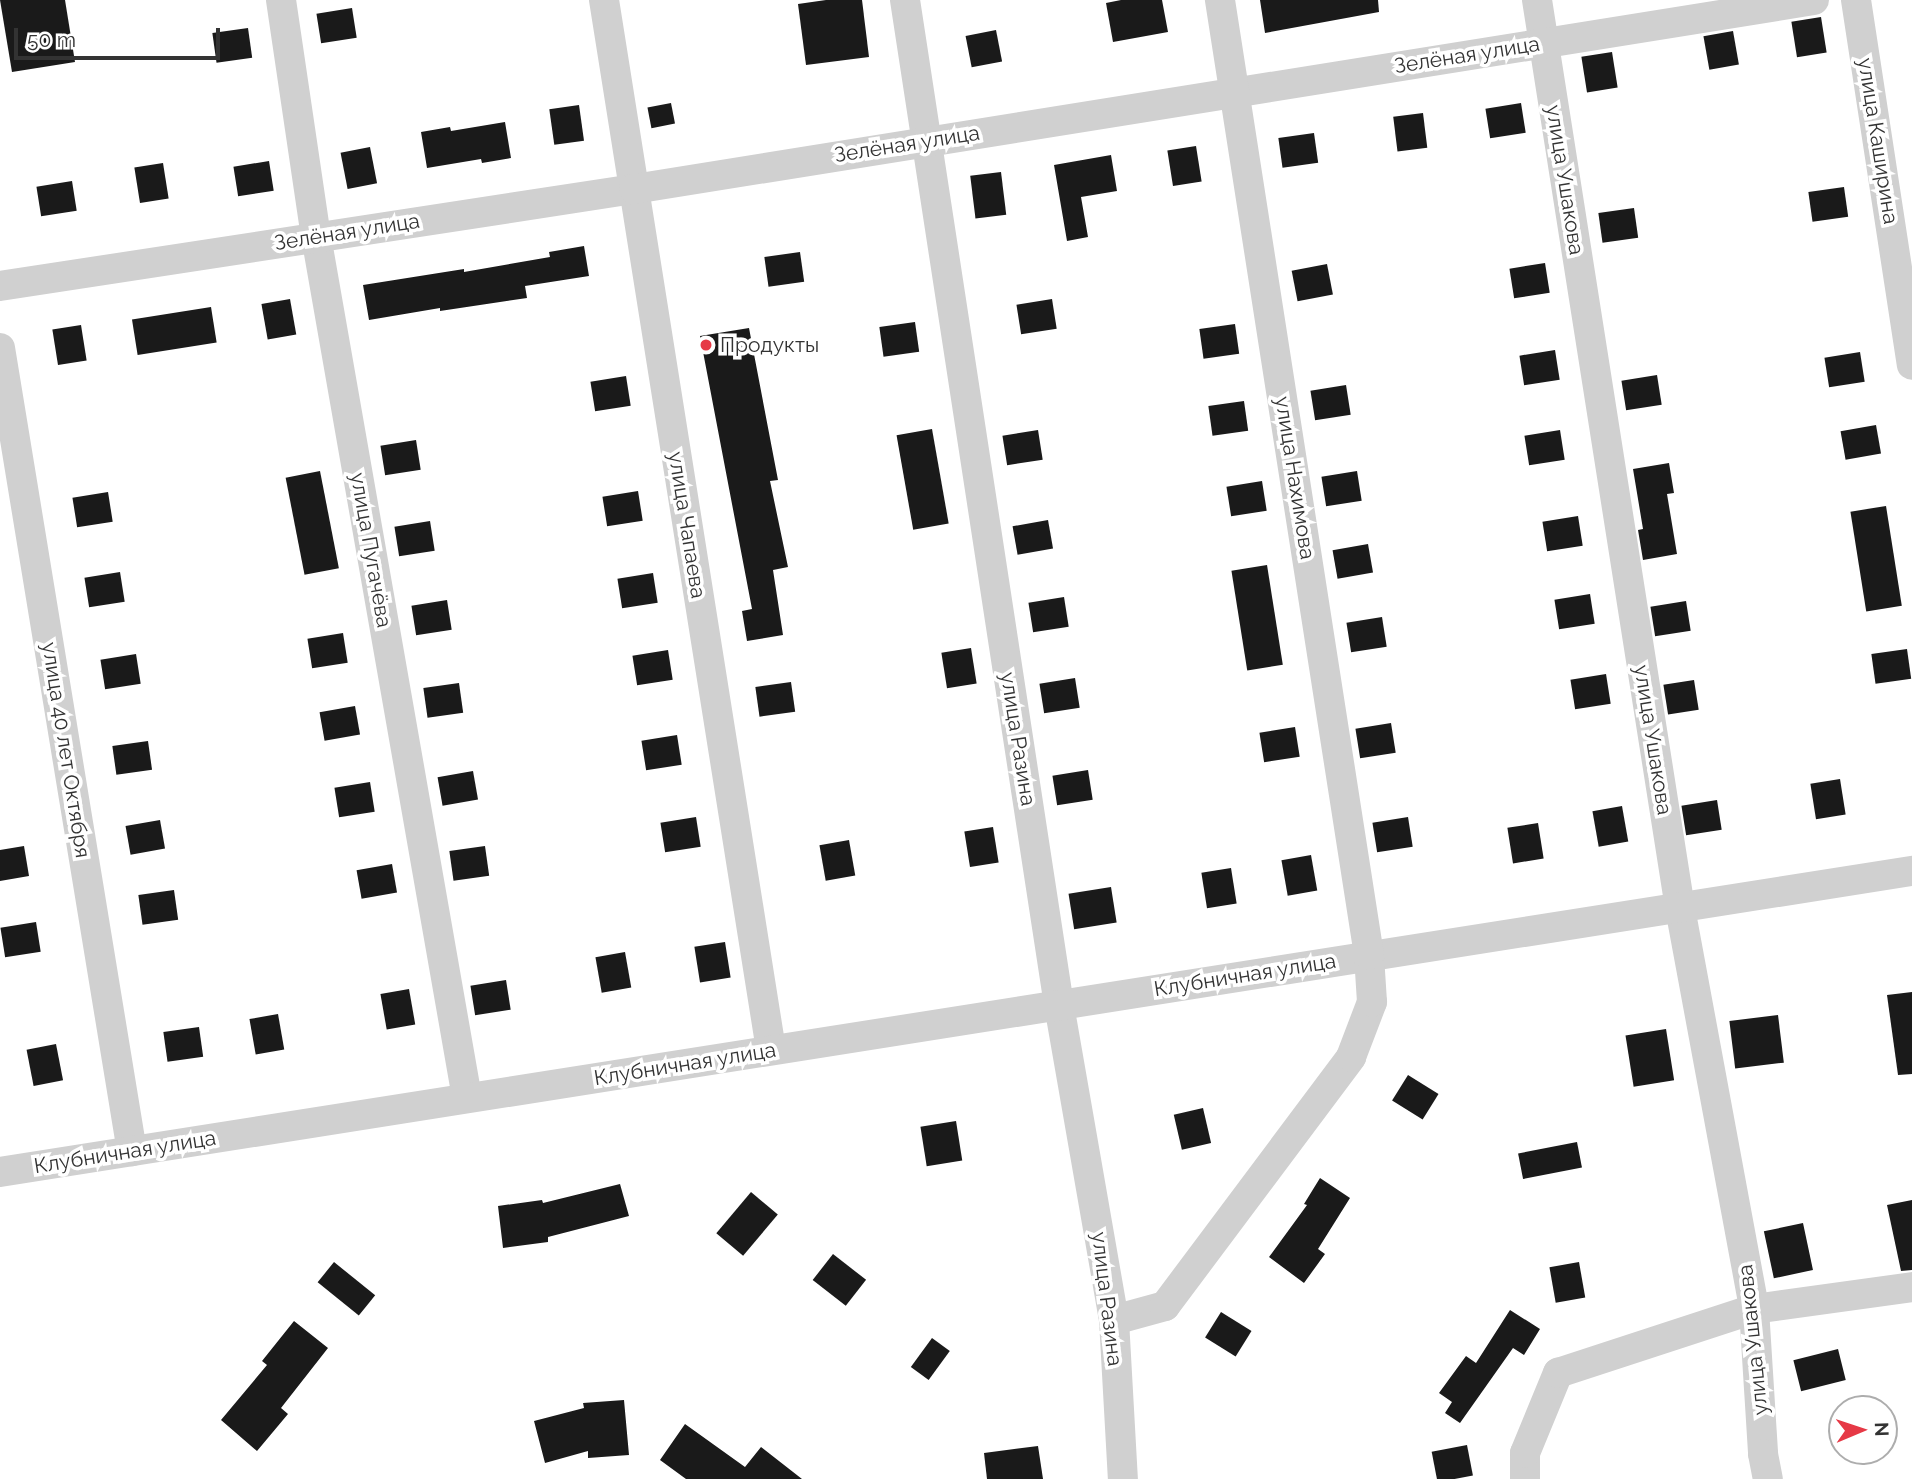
<!DOCTYPE html>
<meta charset="utf-8">
<style>
body{margin:0}
#map{position:relative;width:1912px;height:1479px;overflow:hidden;background:#fff;font-family:Raleway,sans-serif}
div>[style]{position:absolute}
[style*='--x']{left:calc(var(--x)*1px);top:calc(var(--y)*1px);width:calc(var(--w)*1px);rotate:calc(var(--a)*1deg)}
.building>*{inset:0;background:#1a1a1a;transform-origin:0 0}
.minor>*{height:30px;margin:-15px;padding:0 15px;transform-origin:15px;border-radius:15px;background:#d0d0d0}
.dots>*{width:19px;height:19px;translate:-50% -50%;box-sizing:border-box;border:4px solid #fff;border-radius:50%}
span{translate:-50% -50%;white-space:nowrap;text-align:center;line-height:1.15;-webkit-text-stroke:7px #fff;paint-order:stroke}
.street-label{font-size:21px;color:#333}
.poi-label{font-size:21px;color:#333}
.left{translate:0 -50%;text-align:left}
.north{position:absolute;left:1828px;top:1395px;width:70px;height:70px;box-sizing:border-box;background:#fff;border:2px solid #adadad;border-radius:50%;rotate:88deg;font-size:19px;font-weight:700;line-height:28px;text-align:center;color:#333}
.north::after{content:'';display:block;margin:auto;width:24px;height:32px;background:#e63946;clip-path:polygon(50% 0,100% 100%,50% 72%,0 100%)}
.scale{position:absolute;left:14px;top:28px;width:206px;height:32px;box-sizing:border-box;border:4px solid #333;border-top:0;padding-left:9px;font-size:21px;line-height:24px;white-space:nowrap;color:#333;-webkit-text-stroke:5px #fff;paint-order:stroke}
</style>
<div id="map">
<div class="building">
<i style="clip-path:polygon(0 0,65px 0,75px 62px,12px 72px)"></i>
<i style="clip-path:polygon(826px 0,862px 0,869px 57px,806px 65px,798px 4px)"></i>
<i style="clip-path:polygon(1121px 0,1162px 0,1168px 32px,1113px 42px,1106px 3px)"></i>
<i style="clip-path:polygon(1260px 0,1378px 0,1379px 12px,1265px 33px)"></i>
<i style="left:352px;top:8px;width:30px;height:36px;rotate:81deg"></i>
<i style="left:1821px;top:17px;width:36px;height:30px;rotate:81deg"></i>
<i style="left:248px;top:28px;width:30px;height:36px;rotate:82deg"></i>
<i style="left:996px;top:30px;width:32px;height:31px;rotate:79deg"></i>
<i style="left:1733px;top:31px;width:34px;height:30px;rotate:80deg"></i>
<i style="left:1612px;top:52px;width:36px;height:31px;rotate:81deg"></i>
<i style="left:671px;top:103px;width:21px;height:24px;rotate:79deg"></i>
<i style="left:1521px;top:103px;width:30px;height:36px;rotate:81deg"></i>
<i style="left:579px;top:105px;width:36px;height:30px;rotate:82deg"></i>
<i style="left:1423px;top:113px;width:35px;height:30px;rotate:83deg"></i>
<i style="clip-path:polygon(505px 122px,511px 158px,482px 163px,481px 159px,427px 168px,421px 132px,450px 127px,451px 131px)"></i>
<i style="left:1314px;top:133px;width:30px;height:36px;rotate:82deg"></i>
<i style="left:1196px;top:146px;width:36px;height:29px;rotate:81deg"></i>
<i style="left:370px;top:147px;width:37px;height:30px;rotate:79deg"></i>
<i style="clip-path:polygon(1111px 155px,1117px 191px,1081px 197px,1088px 237px,1067px 241px,1054px 165px)"></i>
<i style="left:269px;top:161px;width:30px;height:36px;rotate:81deg"></i>
<i style="left:163px;top:163px;width:36px;height:29px;rotate:81deg"></i>
<i style="left:1001px;top:172px;width:43px;height:31px;rotate:83deg"></i>
<i style="left:72px;top:181px;width:30px;height:36px;rotate:81deg"></i>
<i style="left:1844px;top:187px;width:30px;height:36px;rotate:82deg"></i>
<i style="left:1634px;top:208px;width:30px;height:36px;rotate:82deg"></i>
<i style="clip-path:polygon(584px 246px,589px 276px,525px 286px,527px 298px,440px 311px,440px 308px,369px 320px,363px 285px,464px 269px,464px 272px,550px 257px,549px 252px)"></i>
<i style="left:800px;top:252px;width:30px;height:36px;rotate:82deg"></i>
<i style="left:1545px;top:263px;width:30px;height:36px;rotate:81deg"></i>
<i style="left:1327px;top:264px;width:31px;height:36px;rotate:79deg"></i>
<i style="left:290px;top:299px;width:36px;height:29px;rotate:80deg"></i>
<i style="left:1052px;top:299px;width:30px;height:36px;rotate:81deg"></i>
<i style="left:211px;top:307px;width:36px;height:80px;rotate:81deg"></i>
<i style="left:915px;top:322px;width:30px;height:36px;rotate:82deg"></i>
<i style="left:1235px;top:324px;width:30px;height:36px;rotate:82deg"></i>
<i style="left:81px;top:325px;width:36px;height:29px;rotate:81deg"></i>
<i style="clip-path:polygon(749px 328px,778px 480px,770px 481px,788px 567px,773px 570px,783px 635px,747px 641px,742px 611px,752px 609px,700px 336px)"></i>
<i style="left:1555px;top:350px;width:30px;height:36px;rotate:81deg"></i>
<i style="left:1860px;top:352px;width:30px;height:36px;rotate:81deg"></i>
<i style="left:1657px;top:375px;width:30px;height:36px;rotate:81deg"></i>
<i style="left:626px;top:376px;width:30px;height:36px;rotate:81deg"></i>
<i style="left:1346px;top:385px;width:30px;height:36px;rotate:81deg"></i>
<i style="left:1244px;top:401px;width:30px;height:36px;rotate:82deg"></i>
<i style="left:1876px;top:425px;width:29px;height:36px;rotate:80deg"></i>
<i style="left:932px;top:429px;width:96px;height:36px;rotate:80deg"></i>
<i style="left:1038px;top:430px;width:30px;height:36px;rotate:81deg"></i>
<i style="left:1560px;top:430px;width:30px;height:36px;rotate:81deg"></i>
<i style="left:416px;top:440px;width:30px;height:36px;rotate:81deg"></i>
<i style="clip-path:polygon(1669px 463px,1674px 493px,1667px 494px,1677px 554px,1643px 560px,1638px 530px,1643px 529px,1633px 469px)"></i>
<i style="left:320px;top:471px;width:99px;height:35px;rotate:79deg"></i>
<i style="left:1357px;top:471px;width:30px;height:36px;rotate:81deg"></i>
<i style="left:1262px;top:481px;width:30px;height:36px;rotate:81deg"></i>
<i style="left:638px;top:491px;width:30px;height:36px;rotate:81deg"></i>
<i style="left:108px;top:492px;width:30px;height:36px;rotate:81deg"></i>
<i style="left:1886px;top:506px;width:101px;height:36px;rotate:81deg"></i>
<i style="left:1578px;top:516px;width:30px;height:36px;rotate:81deg"></i>
<i style="left:1048px;top:520px;width:29px;height:36px;rotate:80deg"></i>
<i style="left:430px;top:521px;width:30px;height:36px;rotate:81deg"></i>
<i style="left:1368px;top:544px;width:29px;height:36px;rotate:80deg"></i>
<i style="left:1267px;top:565px;width:101px;height:36px;rotate:81deg"></i>
<i style="left:120px;top:572px;width:30px;height:36px;rotate:81deg"></i>
<i style="left:653px;top:573px;width:30px;height:36px;rotate:81deg"></i>
<i style="left:1590px;top:594px;width:30px;height:36px;rotate:81deg"></i>
<i style="left:1064px;top:597px;width:30px;height:36px;rotate:81deg"></i>
<i style="left:447px;top:600px;width:30px;height:36px;rotate:81deg"></i>
<i style="left:1686px;top:601px;width:30px;height:36px;rotate:81deg"></i>
<i style="left:1382px;top:617px;width:30px;height:36px;rotate:81deg"></i>
<i style="left:343px;top:633px;width:30px;height:36px;rotate:81deg"></i>
<i style="left:971px;top:648px;width:36px;height:30px;rotate:81deg"></i>
<i style="left:1907px;top:649px;width:30px;height:36px;rotate:82deg"></i>
<i style="left:668px;top:650px;width:30px;height:36px;rotate:81deg"></i>
<i style="left:136px;top:654px;width:30px;height:36px;rotate:81deg"></i>
<i style="left:1606px;top:674px;width:30px;height:36px;rotate:81deg"></i>
<i style="left:1075px;top:678px;width:30px;height:36px;rotate:81deg"></i>
<i style="left:1694px;top:680px;width:30px;height:31px;rotate:81deg"></i>
<i style="left:791px;top:682px;width:30px;height:36px;rotate:82deg"></i>
<i style="left:459px;top:683px;width:30px;height:36px;rotate:82deg"></i>
<i style="left:355px;top:706px;width:29px;height:36px;rotate:80deg"></i>
<i style="left:1391px;top:723px;width:30px;height:36px;rotate:81deg"></i>
<i style="left:1295px;top:727px;width:30px;height:36px;rotate:81deg"></i>
<i style="left:677px;top:735px;width:30px;height:36px;rotate:81deg"></i>
<i style="left:148px;top:741px;width:29px;height:36px;rotate:82deg"></i>
<i style="left:1088px;top:770px;width:30px;height:36px;rotate:81deg"></i>
<i style="left:473px;top:771px;width:29px;height:36px;rotate:80deg"></i>
<i style="left:1840px;top:779px;width:36px;height:30px;rotate:81deg"></i>
<i style="left:370px;top:782px;width:30px;height:36px;rotate:81deg"></i>
<i style="left:1717px;top:800px;width:30px;height:36px;rotate:81deg"></i>
<i style="left:1622px;top:806px;width:36px;height:30px;rotate:80deg"></i>
<i style="left:696px;top:817px;width:30px;height:36px;rotate:81deg"></i>
<i style="left:1408px;top:817px;width:30px;height:36px;rotate:81deg"></i>
<i style="left:160px;top:820px;width:29px;height:35px;rotate:80deg"></i>
<i style="left:1538px;top:823px;width:36px;height:31px;rotate:81deg"></i>
<i style="left:993px;top:827px;width:36px;height:29px;rotate:81deg"></i>
<i style="left:849px;top:840px;width:36px;height:30px;rotate:80deg"></i>
<i style="clip-path:polygon(24px 846px,29px 876px,0 881px,0 850px)"></i>
<i style="left:485px;top:846px;width:30px;height:36px;rotate:82deg"></i>
<i style="left:1311px;top:855px;width:36px;height:30px;rotate:80deg"></i>
<i style="left:392px;top:864px;width:29px;height:36px;rotate:80deg"></i>
<i style="left:1231px;top:868px;width:36px;height:30px;rotate:81deg"></i>
<i style="left:1111px;top:887px;width:36px;height:43px;rotate:81deg"></i>
<i style="left:174px;top:890px;width:30px;height:36px;rotate:82deg"></i>
<i style="left:36px;top:922px;width:30px;height:36px;rotate:81deg"></i>
<i style="left:725px;top:942px;width:36px;height:31px;rotate:81deg"></i>
<i style="left:625px;top:952px;width:36px;height:30px;rotate:80deg"></i>
<i style="left:506px;top:980px;width:30px;height:36px;rotate:81deg"></i>
<i style="left:409px;top:989px;width:36px;height:29px;rotate:80deg"></i>
<i style="clip-path:polygon(1912px 992px,1912px 1074px,1898px 1075px,1887px 995px)"></i>
<i style="left:278px;top:1014px;width:36px;height:29px;rotate:80deg"></i>
<i style="left:1778px;top:1015px;width:48px;height:49px;rotate:83deg"></i>
<i style="left:199px;top:1027px;width:30px;height:36px;rotate:82deg"></i>
<i style="left:1666px;top:1029px;width:52px;height:41px;rotate:81deg"></i>
<i style="left:56px;top:1044px;width:37px;height:30px;rotate:79deg"></i>
<i style="left:1408px;top:1075px;width:36px;height:30px;rotate:32deg"></i>
<i style="left:1203px;top:1108px;width:36px;height:30px;rotate:77deg"></i>
<i style="left:956px;top:1121px;width:40px;height:36px;rotate:81deg"></i>
<i style="left:1577px;top:1142px;width:26px;height:60px;rotate:79deg"></i>
<i style="clip-path:polygon(1320px 1178px,1350px 1198px,1318px 1249px,1325px 1254px,1304px 1283px,1269px 1257px,1307px 1205px,1304px 1204px)"></i>
<i style="clip-path:polygon(620px 1184px,629px 1216px,548px 1237px,548px 1242px,503px 1248px,498px 1206px,542px 1200px,543px 1203px)"></i>
<i style="left:751px;top:1192px;width:35px;height:54px;rotate:40deg"></i>
<i style="clip-path:polygon(1912px 1200px,1912px 1270px,1901px 1271px,1887px 1205px)"></i>
<i style="left:1803px;top:1223px;width:48px;height:40px;rotate:78deg"></i>
<i style="left:833px;top:1254px;width:42px;height:33px;rotate:38deg"></i>
<i style="left:334px;top:1262px;width:53px;height:26px;rotate:39deg"></i>
<i style="left:1579px;top:1262px;width:36px;height:30px;rotate:80deg"></i>
<i style="clip-path:polygon(1510px 1310px,1540px 1329px,1524px 1355px,1513px 1348px,1460px 1423px,1445px 1413px,1452px 1402px,1439px 1393px,1466px 1356px,1476px 1363px)"></i>
<i style="left:1221px;top:1312px;width:36px;height:30px;rotate:32deg"></i>
<i style="clip-path:polygon(294px 1321px,328px 1348px,281px 1408px,288px 1414px,257px 1451px,221px 1420px,267px 1365px,262px 1361px)"></i>
<i style="left:932px;top:1338px;width:22px;height:36px;rotate:36deg"></i>
<i style="left:1838px;top:1349px;width:32px;height:46px;rotate:76deg"></i>
<i style="clip-path:polygon(624px 1400px,629px 1455px,588px 1458px,588px 1451px,545px 1463px,534px 1421px,584px 1408px,583px 1403px)"></i>
<i style="clip-path:polygon(685px 1424px,745px 1467px,761px 1447px,802px 1479px,686px 1479px,660px 1460px)"></i>
<i style="left:1467px;top:1445px;width:31px;height:36px;rotate:79deg"></i>
<i style="clip-path:polygon(1038px 1446px,1043px 1479px,987px 1479px,984px 1453px)"></i>
</div>
<div class="minor">
<i style="--x:281;--y:0;--w:239;--a:81.6"></i>
<i style="--x:316;--y:236;--w:875;--a:80.06"></i>
<i style="--x:604;--y:0;--w:1063;--a:80.96"></i>
<i style="--x:905;--y:0;--w:1017;--a:81.29"></i>
<i style="--x:1059;--y:1005;--w:320;--a:80.1"></i>
<i style="--x:1114;--y:1320;--w:159;--a:86.8"></i>
<i style="--x:1537;--y:0;--w:919;--a:81.05"></i>
<i style="--x:1680;--y:908;--w:408;--a:79.5"></i>
<i style="--x:1754;--y:1309;--w:145;--a:86.4"></i>
<i style="--x:1763;--y:1454;--w:25;--a:79"></i>
<i style="--x:1856;--y:0;--w:369;--a:81.3"></i>
<i style="--x:0;--y:286;--w:641;--a:-8.7"></i>
<i style="--x:634;--y:189;--w:1195;--a:-9.1"></i>
<i style="--x:0;--y:348;--w:814;--a:80.67"></i>
<i style="--x:0;--y:1172;--w:1936;--a:-8.95"></i>
<i style="--x:1114;--y:1320;--w:53;--a:-15.4"></i>
<i style="--x:1165;--y:1306;--w:311;--a:-53.2"></i>
<i style="--x:1351;--y:1057;--w:59;--a:-69.1"></i>
<i style="--x:1372;--y:1002;--w:47;--a:-93.7"></i>
<i style="--x:1369;--y:955;--w:967;--a:-98.87"></i>
<i style="--x:1525;--y:1479;--w:26;--a:-90"></i>
<i style="--x:1525;--y:1453;--w:87;--a:-67.6"></i>
<i style="--x:1558;--y:1373;--w:206;--a:-18.1"></i>
<i style="--x:1754;--y:1309;--w:160;--a:-7.9"></i>
</div>
<div class="dots">
<i style="left:706px;top:345px;background:#e63946"></i>
</div>
<div class="street-label">
<span style="left:1467px;top:55px;rotate:-9deg">Зелёная улица</span>
<span style="left:1878px;top:141px;rotate:81deg">улица Каширина</span>
<span style="left:907px;top:144px;rotate:-9deg">Зелёная улица</span>
<span style="left:1565px;top:180px;rotate:81deg">улица Ушакова</span>
<span style="left:347px;top:232px;rotate:-9deg">Зелёная улица</span>
<span style="left:1295px;top:478px;rotate:81deg">улица Нахимова</span>
<span style="left:687px;top:525px;rotate:81deg">улица Чапаева</span>
<span style="left:371px;top:550px;rotate:80deg">улица Пугачёва</span>
<span style="left:1018px;top:739px;rotate:81deg">улица Разина</span>
<span style="left:1653px;top:740px;rotate:81deg">улица Ушакова</span>
<span style="left:66px;top:750px;rotate:81deg">улица 40 лет Октября</span>
<span style="left:1245px;top:975px;rotate:-9deg">Клубничная улица</span>
<span style="left:685px;top:1064px;rotate:-9deg">Клубничная улица</span>
<span style="left:125px;top:1152px;rotate:-9deg">Клубничная улица</span>
<span style="left:1107px;top:1299px;rotate:83deg">улица Разина</span>
<span style="left:1753px;top:1340px;rotate:-96deg">улица Ушакова</span>
</div>
<div class="poi-label">
<span class="left" style="left:720px;top:345px">Продукты</span>
</div>
<div class="north">N</div>
<div class="scale">50 m</div>
</div>
